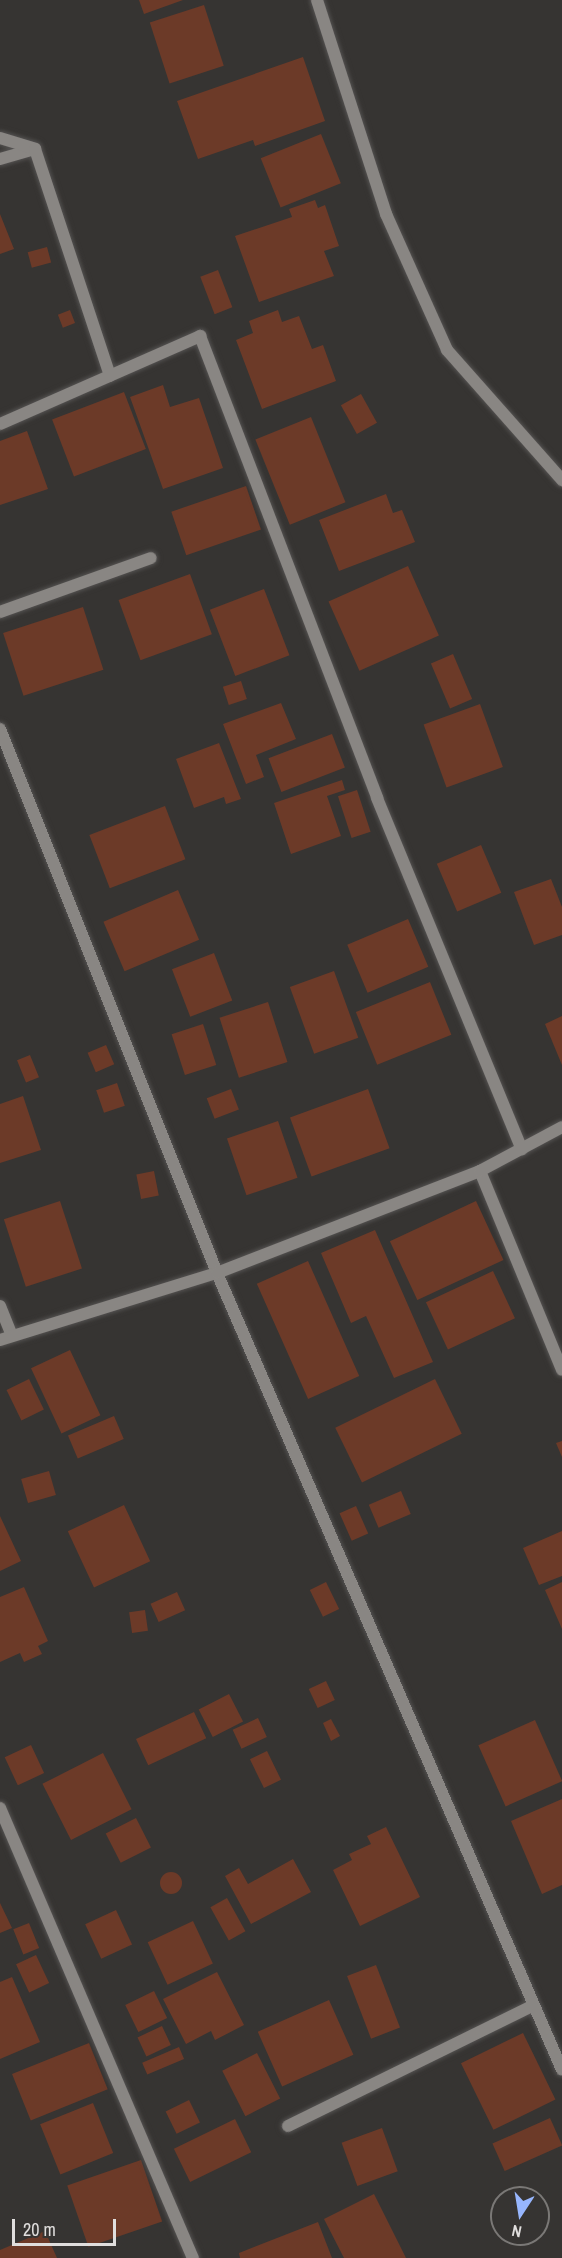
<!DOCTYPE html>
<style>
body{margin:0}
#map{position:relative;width:562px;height:2258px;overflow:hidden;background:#363432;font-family:"Archivo Narrow",sans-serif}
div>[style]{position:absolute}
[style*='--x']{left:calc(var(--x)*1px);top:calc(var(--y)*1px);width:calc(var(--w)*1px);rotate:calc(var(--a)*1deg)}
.building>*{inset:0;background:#6c3a28;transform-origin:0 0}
.round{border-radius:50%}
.roads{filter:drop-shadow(0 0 2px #545251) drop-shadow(0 0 2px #545251)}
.service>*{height:12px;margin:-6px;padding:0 6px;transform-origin:6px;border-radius:6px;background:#898683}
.minor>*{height:12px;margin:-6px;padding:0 6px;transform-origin:6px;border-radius:6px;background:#898683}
span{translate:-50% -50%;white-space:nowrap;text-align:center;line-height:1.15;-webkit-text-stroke:4.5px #363432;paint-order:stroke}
.north{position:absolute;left:490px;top:2186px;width:60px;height:60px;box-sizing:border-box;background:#363432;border:2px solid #7a7876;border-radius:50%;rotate:192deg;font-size:16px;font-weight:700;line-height:24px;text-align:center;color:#e0dedd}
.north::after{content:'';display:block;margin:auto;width:21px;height:27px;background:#97b6fd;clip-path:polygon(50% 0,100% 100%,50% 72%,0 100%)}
.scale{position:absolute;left:12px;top:2219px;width:104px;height:27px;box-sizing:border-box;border:3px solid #e0dedd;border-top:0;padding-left:8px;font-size:18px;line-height:21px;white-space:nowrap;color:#e0dedd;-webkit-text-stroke:4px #363432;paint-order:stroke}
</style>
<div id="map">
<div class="building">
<i style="clip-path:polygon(139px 0,183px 0,144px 14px)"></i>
<i style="left:204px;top:5px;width:64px;height:57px;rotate:72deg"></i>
<i style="clip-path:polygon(303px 57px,325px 121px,255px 146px,253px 140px,198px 159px,177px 101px)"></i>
<i style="left:321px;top:134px;width:53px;height:65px;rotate:68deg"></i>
<i style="clip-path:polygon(315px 200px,318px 208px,325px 205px,339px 246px,324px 251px,334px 276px,259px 302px,235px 236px,292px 217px,289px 209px)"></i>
<i style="clip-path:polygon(0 214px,14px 249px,0 254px)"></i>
<i style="left:47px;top:247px;width:16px;height:20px;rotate:75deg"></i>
<i style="left:218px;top:270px;width:40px;height:19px;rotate:69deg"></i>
<i style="left:70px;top:310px;width:14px;height:13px;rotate:69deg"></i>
<i style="clip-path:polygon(278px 310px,282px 322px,299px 316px,312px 349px,323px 345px,336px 381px,262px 409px,236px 340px,253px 333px,249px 321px)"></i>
<i style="clip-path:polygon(163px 385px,170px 407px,199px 398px,223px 468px,163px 489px,130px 397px)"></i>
<i style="left:124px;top:392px;width:61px;height:77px;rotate:69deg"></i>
<i style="left:361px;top:394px;width:33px;height:23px;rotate:61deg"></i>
<i style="left:311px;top:417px;width:92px;height:60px;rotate:68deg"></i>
<i style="clip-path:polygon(27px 431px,48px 489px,0 505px,0 441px)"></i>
<i style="left:246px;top:486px;width:46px;height:79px;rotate:71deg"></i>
<i style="clip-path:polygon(386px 494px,393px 513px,402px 510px,415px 542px,339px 571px,319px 520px)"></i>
<i style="left:408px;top:566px;width:76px;height:87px;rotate:66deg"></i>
<i style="left:190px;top:574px;width:64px;height:76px;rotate:70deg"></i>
<i style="left:264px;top:589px;width:71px;height:58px;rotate:69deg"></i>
<i style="left:83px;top:607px;width:66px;height:84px;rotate:72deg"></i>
<i style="left:453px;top:654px;width:49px;height:24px;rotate:67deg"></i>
<i style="left:241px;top:681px;width:19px;height:19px;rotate:72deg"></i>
<i style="clip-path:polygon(281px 703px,296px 739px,256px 755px,264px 777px,246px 784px,223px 724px)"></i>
<i style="left:480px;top:704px;width:67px;height:60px;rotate:70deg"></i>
<i style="left:332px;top:734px;width:36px;height:68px;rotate:69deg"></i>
<i style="clip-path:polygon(219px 743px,241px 799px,226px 804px,224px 797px,194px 808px,176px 759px)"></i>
<i style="clip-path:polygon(342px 780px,345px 790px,327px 796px,341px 836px,291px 854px,274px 803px)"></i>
<i style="left:357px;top:790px;width:44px;height:20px;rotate:72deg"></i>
<i style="left:165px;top:806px;width:57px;height:81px;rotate:69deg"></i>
<i style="left:481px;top:845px;width:52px;height:48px;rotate:67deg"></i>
<i style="clip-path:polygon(551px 879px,562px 907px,562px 935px,534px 945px,514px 892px)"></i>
<i style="left:178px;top:890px;width:54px;height:81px;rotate:67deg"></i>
<i style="left:408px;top:919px;width:52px;height:66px;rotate:67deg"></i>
<i style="left:214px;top:953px;width:51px;height:45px;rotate:69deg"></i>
<i style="left:334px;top:971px;width:71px;height:47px;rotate:70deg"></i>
<i style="left:430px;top:982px;width:57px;height:80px;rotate:68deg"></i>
<i style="left:268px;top:1002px;width:63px;height:51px;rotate:72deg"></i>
<i style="clip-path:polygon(562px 1016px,562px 1065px,545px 1024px)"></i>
<i style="left:203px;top:1024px;width:43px;height:33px;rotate:72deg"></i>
<i style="left:106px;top:1045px;width:21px;height:20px;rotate:67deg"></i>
<i style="left:30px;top:1055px;width:24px;height:14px;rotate:68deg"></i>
<i style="left:117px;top:1083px;width:24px;height:22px;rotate:71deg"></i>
<i style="left:231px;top:1089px;width:22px;height:26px;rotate:69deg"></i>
<i style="left:368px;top:1089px;width:63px;height:83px;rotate:70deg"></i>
<i style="clip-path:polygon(23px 1096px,41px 1150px,0 1163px,0 1104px)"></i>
<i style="left:278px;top:1121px;width:60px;height:54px;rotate:71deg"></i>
<i style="left:154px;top:1171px;width:25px;height:18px;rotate:79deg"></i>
<i style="left:60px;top:1201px;width:71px;height:59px;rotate:72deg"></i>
<i style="left:476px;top:1201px;width:65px;height:95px;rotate:65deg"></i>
<i style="clip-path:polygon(375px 1230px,433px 1362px,394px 1378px,366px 1316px,351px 1323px,321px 1253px)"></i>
<i style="left:308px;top:1261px;width:126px;height:56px;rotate:66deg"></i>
<i style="left:493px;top:1271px;width:52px;height:74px;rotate:65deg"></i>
<i style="left:70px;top:1350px;width:72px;height:43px;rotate:65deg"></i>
<i style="left:29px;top:1379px;width:34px;height:25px;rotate:64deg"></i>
<i style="left:435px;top:1379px;width:61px;height:111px;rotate:64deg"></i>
<i style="left:114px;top:1416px;width:25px;height:50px;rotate:67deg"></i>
<i style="clip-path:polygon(562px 1441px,562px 1457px,556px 1443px)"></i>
<i style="left:49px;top:1471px;width:25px;height:29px;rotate:74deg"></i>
<i style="left:401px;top:1491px;width:25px;height:35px;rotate:67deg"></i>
<i style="left:124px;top:1505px;width:62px;height:62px;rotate:65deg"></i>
<i style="left:356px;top:1506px;width:30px;height:18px;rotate:66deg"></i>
<i style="clip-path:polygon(0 1516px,21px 1561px,0 1571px)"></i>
<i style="clip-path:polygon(562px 1531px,562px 1576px,539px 1585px,523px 1548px)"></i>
<i style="left:326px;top:1582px;width:30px;height:18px;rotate:64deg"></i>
<i style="clip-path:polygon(562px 1582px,562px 1629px,545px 1590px)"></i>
<i style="clip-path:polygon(24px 1587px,48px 1641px,38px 1646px,42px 1654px,24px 1662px,20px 1653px,0 1662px,0 1597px)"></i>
<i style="left:177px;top:1592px;width:20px;height:29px;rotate:66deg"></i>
<i style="left:145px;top:1610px;width:21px;height:16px;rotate:82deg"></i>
<i style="left:326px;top:1681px;width:21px;height:19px;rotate:65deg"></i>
<i style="left:229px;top:1694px;width:31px;height:34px;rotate:63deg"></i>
<i style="left:194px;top:1712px;width:29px;height:64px;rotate:65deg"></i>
<i style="left:258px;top:1718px;width:21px;height:28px;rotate:65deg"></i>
<i style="clip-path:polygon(331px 1719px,340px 1736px,331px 1741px,323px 1723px)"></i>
<i style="left:535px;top:1720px;width:67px;height:62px;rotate:66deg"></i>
<i style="left:31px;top:1745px;width:31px;height:29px;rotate:65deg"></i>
<i style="left:267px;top:1751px;width:32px;height:19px;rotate:64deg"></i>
<i style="left:103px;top:1753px;width:63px;height:68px;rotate:63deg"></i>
<i style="clip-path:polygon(562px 1799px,562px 1885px,542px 1894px,511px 1821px)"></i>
<i style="left:136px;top:1818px;width:33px;height:34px;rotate:63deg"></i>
<i style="clip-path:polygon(386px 1827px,420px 1897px,360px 1926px,333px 1870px,352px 1860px,349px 1854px,371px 1844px,367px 1836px)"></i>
<i style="clip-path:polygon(293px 1859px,311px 1892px,251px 1924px,225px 1876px,239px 1868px,248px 1884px)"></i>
<i class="round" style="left:160px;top:1872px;width:22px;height:22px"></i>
<i style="left:227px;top:1898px;width:38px;height:19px;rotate:61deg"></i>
<i style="clip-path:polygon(0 1903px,12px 1928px,0 1933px)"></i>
<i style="left:116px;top:1910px;width:38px;height:34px;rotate:65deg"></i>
<i style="left:193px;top:1921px;width:47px;height:50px;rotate:65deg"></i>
<i style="left:29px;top:1923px;width:27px;height:17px;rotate:68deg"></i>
<i style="left:36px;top:1955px;width:31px;height:22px;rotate:65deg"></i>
<i style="left:376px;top:1965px;width:67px;height:31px;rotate:69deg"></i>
<i style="clip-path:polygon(217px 1972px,244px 2025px,215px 2040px,211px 2031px,186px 2044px,163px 1999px)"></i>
<i style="clip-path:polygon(12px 1977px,40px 2042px,0 2059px,0 1982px)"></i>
<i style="left:154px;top:1991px;width:30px;height:32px;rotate:64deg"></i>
<i style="left:329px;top:2000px;width:60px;height:78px;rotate:66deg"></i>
<i style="left:162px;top:2026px;width:21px;height:27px;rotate:65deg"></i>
<i style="left:523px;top:2033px;width:74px;height:69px;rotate:64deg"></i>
<i style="left:89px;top:2043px;width:50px;height:83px;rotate:68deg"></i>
<i style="left:179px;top:2047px;width:13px;height:40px;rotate:67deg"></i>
<i style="left:257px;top:2053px;width:51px;height:39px;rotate:63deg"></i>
<i style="left:189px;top:2100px;width:25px;height:26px;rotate:64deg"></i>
<i style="left:93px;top:2103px;width:54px;height:57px;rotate:68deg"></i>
<i style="left:550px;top:2118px;width:30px;height:63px;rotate:66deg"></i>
<i style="left:235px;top:2119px;width:37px;height:68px;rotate:64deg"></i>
<i style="left:382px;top:2128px;width:46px;height:43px;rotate:70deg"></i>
<i style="left:141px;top:2160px;width:65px;height:78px;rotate:71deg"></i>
<i style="clip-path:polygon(374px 2194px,406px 2258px,344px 2258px,324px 2219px)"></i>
<i style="clip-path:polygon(318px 2222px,332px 2258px,240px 2258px,239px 2253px)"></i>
<i style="clip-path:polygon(45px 2231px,57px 2258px,0 2258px,0 2250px)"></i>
</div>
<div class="roads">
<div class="service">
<i style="--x:0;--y:159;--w:36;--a:-16"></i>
<i style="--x:0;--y:612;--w:160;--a:-19.7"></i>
<i style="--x:288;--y:2126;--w:272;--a:-26.2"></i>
</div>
<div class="minor">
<i style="--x:317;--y:0;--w:225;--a:72.1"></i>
<i style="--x:386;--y:214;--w:149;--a:65.8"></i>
<i style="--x:447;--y:350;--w:174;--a:48.5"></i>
<i style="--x:0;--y:138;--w:37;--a:17"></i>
<i style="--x:35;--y:149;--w:239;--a:71.7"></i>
<i style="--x:0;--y:424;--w:219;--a:-23.7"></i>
<i style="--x:200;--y:336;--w:495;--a:69"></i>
<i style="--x:377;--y:798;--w:380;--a:67.6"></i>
<i style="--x:0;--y:729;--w:586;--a:68.25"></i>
<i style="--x:217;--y:1273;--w:868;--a:66.59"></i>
<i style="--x:480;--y:1171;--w:215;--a:67.6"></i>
<i style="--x:0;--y:1306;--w:32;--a:68"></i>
<i style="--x:0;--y:1340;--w:227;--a:-17.2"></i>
<i style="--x:217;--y:1273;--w:282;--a:-21.2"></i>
<i style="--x:480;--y:1171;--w:93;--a:-28.2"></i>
<i style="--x:0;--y:1808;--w:490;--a:66.8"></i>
</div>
</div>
<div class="north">N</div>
<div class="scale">20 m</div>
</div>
